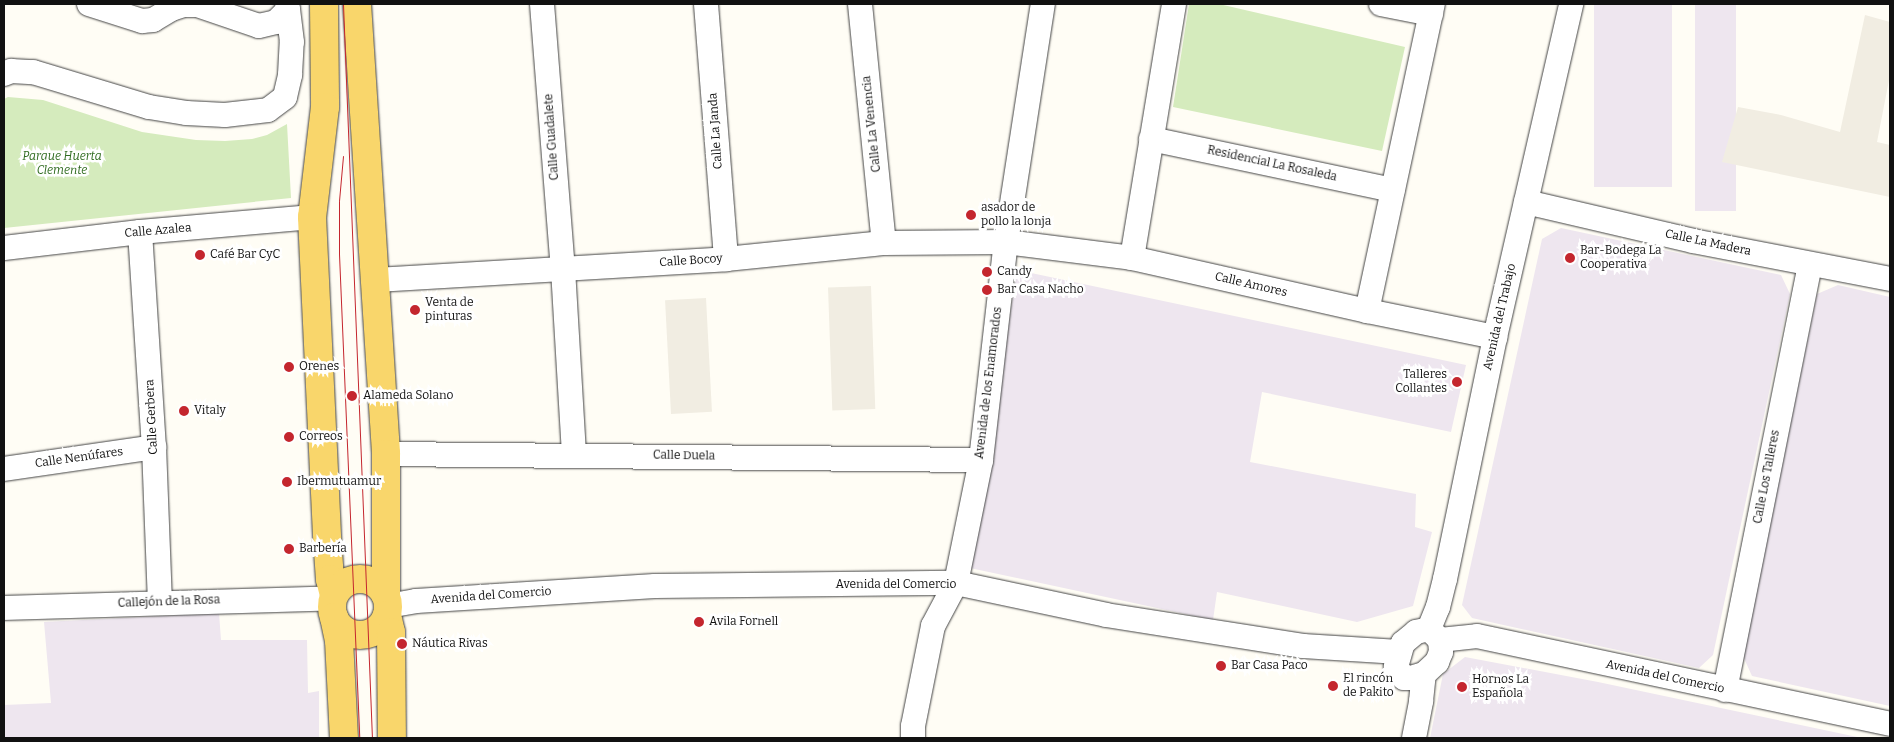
<!DOCTYPE html>
<meta charset="utf-8">
<style>
body{margin:0}
#map{position:relative;width:1894px;height:742px;overflow:hidden;background:#fffdf5;font-family:Bitter,serif}
div>[style]{position:absolute}
[style*='--x']{left:calc(var(--x)*1px);top:calc(var(--y)*1px);width:calc(var(--w)*1px);rotate:calc(var(--a)*1deg)}
.industrial>*{inset:0;background:#eee6ef;transform-origin:0 0}
.green>*{inset:0;background:#d5ebbd}
.plaza>*{inset:0;background:#f1ede2;transform-origin:0 0}
.roads{filter:drop-shadow(0 0 1px #444) drop-shadow(0 0 1px #444)}
.minor>*{height:24px;margin:-12px;padding:0 12px;transform-origin:12px;border-radius:12px;background:#fff}
.major>*{height:28px;margin:-14px;padding:0 14px;transform-origin:14px;border-radius:14px;background:#f9d66b}
.major>.ring{margin:-14px;padding:0;box-sizing:content-box;background:none;border:28px solid #f9d66b;border-radius:50%}
.tram>*{height:1px;margin:-0.5px;padding:0 0.5px;transform-origin:0.5px;border-radius:0.5px;background:#c4262e}
.dots>*{width:14px;height:14px;translate:-50% -50%;box-sizing:border-box;border:2px solid #fff;border-radius:50%}
span{translate:-50% -50%;white-space:nowrap;text-align:center;line-height:1.15;-webkit-text-stroke:5px #fff;paint-order:stroke}
.street-label{font-size:12px;color:#111}
.park-label{font-size:12px;color:#2f6b1f;font-style:italic}
.poi-label{font-size:12px;color:#111}
.left{translate:0 -50%;text-align:left}
.right{translate:-100% -50%;text-align:right}
.frame{position:absolute;inset:0;border:5px solid #111;pointer-events:none}
</style>
<div id="map">
<div class="industrial">
<i style="left:1594px;top:4px;width:78px;height:183px"></i>
<i style="left:1695px;top:4px;width:41px;height:207px"></i>
<i style="clip-path:polygon(1561px 228px,1781px 275px,1790px 294px,1713px 655px,1699px 668px,1472px 618px,1462px 605px,1542px 239px)"></i>
<i style="clip-path:polygon(1017px 270px,1466px 365px,1451px 432px,1262px 392px,1250px 462px,1416px 494px,1415px 527px,1432px 532px,1413px 606px,1357px 622px,1217px 592px,1213px 620px,970px 568px)"></i>
<i style="clip-path:polygon(1838px 285px,1890px 297px,1890px 706px,1752px 676px,1743px 656px,1817px 294px)"></i>
<i style="clip-path:polygon(219px 613px,221px 640px,307px 640px,308px 693px,319px 691px,319px 738px,4px 738px,4px 705px,51px 703px,44px 622px)"></i>
<i style="clip-path:polygon(1465px 657px,1598px 682px,1862px 738px,1430px 738px,1443px 674px)"></i>
</div>
<div class="green">
<i style="clip-path:polygon(1189px 4px,1219px 4px,1405px 47px,1382px 151px,1173px 107px)"></i>
<i style="clip-path:polygon(8px 97px,43px 100px,142px 132px,196px 140px,225px 141px,252px 139px,267px 135px,287px 124px,291px 198px,4px 228px,4px 99px)"></i>
</div>
<div class="plaza">
<i style="clip-path:polygon(1865px 15px,1890px 22px,1890px 75px,1877px 142px,1890px 145px,1890px 197px,1722px 162px,1738px 107px,1781px 115px,1840px 132px)"></i>
<i style="left:871px;top:286px;width:123px;height:43px;rotate:88deg"></i>
<i style="left:706px;top:298px;width:114px;height:41px;rotate:87deg"></i>
</div>
<div class="roads">
<div class="minor">
<i style="--x:89;--y:4;--w:56;--a:17.8"></i>
<i style="--x:142;--y:21;--w:11;--a:-5"></i>
<i style="--x:153;--y:20;--w:21;--a:-31"></i>
<i style="--x:171;--y:9;--w:13;--a:-18"></i>
<i style="--x:183;--y:5;--w:14;--a:0"></i>
<i style="--x:197;--y:5;--w:65;--a:18.7"></i>
<i style="--x:259;--y:26;--w:17;--a:-13"></i>
<i style="--x:276;--y:22;--w:17;--a:-45"></i>
<i style="--x:542;--y:4;--w:266;--a:85.5"></i>
<i style="--x:563;--y:269;--w:186;--a:86.6"></i>
<i style="--x:706;--y:4;--w:256;--a:85.5"></i>
<i style="--x:860;--y:4;--w:240;--a:84.3"></i>
<i style="--x:1381;--y:4;--w:51;--a:11.3"></i>
<i style="--x:4;--y:74;--w:8;--a:-23"></i>
<i style="--x:11;--y:71;--w:22;--a:3"></i>
<i style="--x:33;--y:72;--w:121;--a:16.8"></i>
<i style="--x:149;--y:107;--w:37;--a:9"></i>
<i style="--x:186;--y:113;--w:39;--a:3"></i>
<i style="--x:225;--y:115;--w:43;--a:-6.6"></i>
<i style="--x:268;--y:110;--w:21;--a:-37"></i>
<i style="--x:285;--y:97;--w:23;--a:-77"></i>
<i style="--x:290;--y:75;--w:33;--a:-87"></i>
<i style="--x:292;--y:42;--w:38;--a:-97"></i>
<i style="--x:1151;--y:139;--w:247;--a:11.9"></i>
<i style="--x:1526;--y:202;--w:171;--a:13.1"></i>
<i style="--x:1693;--y:241;--w:201;--a:10.9"></i>
<i style="--x:140;--y:232;--w:215;--a:86.3"></i>
<i style="--x:154;--y:447;--w:155;--a:87.8"></i>
<i style="--x:4;--y:248;--w:137;--a:-6.7"></i>
<i style="--x:140;--y:232;--w:173;--a:-5"></i>
<i style="--x:1132;--y:258;--w:257;--a:-80.6"></i>
<i style="--x:376;--y:280;--w:351;--a:-3.4"></i>
<i style="--x:726;--y:259;--w:159;--a:-5.8"></i>
<i style="--x:884;--y:243;--w:122;--a:-0.5"></i>
<i style="--x:1006;--y:242;--w:127;--a:7.2"></i>
<i style="--x:1132;--y:258;--w:241;--a:12.7"></i>
<i style="--x:1367;--y:311;--w:131;--a:11.5"></i>
<i style="--x:1367;--y:311;--w:314;--a:-77.9"></i>
<i style="--x:386;--y:454;--w:595;--a:0.58"></i>
<i style="--x:4;--y:469;--w:152;--a:-8.3"></i>
<i style="--x:388;--y:606;--w:28;--a:-10"></i>
<i style="--x:416;--y:601;--w:239;--a:-3.6"></i>
<i style="--x:655;--y:586;--w:301;--a:-0.6"></i>
<i style="--x:956;--y:583;--w:153;--a:12"></i>
<i style="--x:1106;--y:615;--w:199;--a:8.9"></i>
<i style="--x:1303;--y:646;--w:96;--a:3.6"></i>
<i style="--x:4;--y:608;--w:329;--a:-1.7"></i>
<i style="--x:1429;--y:629;--w:24;--a:-68"></i>
<i style="--x:1438;--y:607;--w:29;--a:-76"></i>
<i style="--x:1445;--y:579;--w:247;--a:-78.3"></i>
<i style="--x:1495;--y:337;--w:342;--a:-77.1"></i>
<i style="--x:1429;--y:629;--w:16;--a:45"></i>
<i style="--x:1440;--y:640;--w:12;--a:85"></i>
<i style="--x:1441;--y:652;--w:11;--a:112"></i>
<i style="--x:1437;--y:662;--w:18;--a:137"></i>
<i style="--x:1424;--y:674;--w:14;--a:163"></i>
<i style="--x:1411;--y:678;--w:7;--a:180"></i>
<i style="--x:1404;--y:678;--w:14;--a:-126"></i>
<i style="--x:1396;--y:667;--w:25;--a:-74"></i>
<i style="--x:1403;--y:643;--w:17;--a:-40"></i>
<i style="--x:1416;--y:632;--w:13;--a:-13"></i>
<i style="--x:1440;--y:640;--w:37;--a:-6"></i>
<i style="--x:1477;--y:636;--w:422;--a:12"></i>
<i style="--x:1725;--y:690;--w:434;--a:-78.7"></i>
<i style="--x:913;--y:738;--w:12;--a:-90"></i>
<i style="--x:913;--y:726;--w:102;--a:-78.7"></i>
<i style="--x:933;--y:626;--w:49;--a:-61.9"></i>
<i style="--x:956;--y:583;--w:126;--a:-78.5"></i>
<i style="--x:981;--y:460;--w:219;--a:-83.5"></i>
<i style="--x:1006;--y:242;--w:241;--a:-81.2"></i>
<i style="--x:1414;--y:738;--w:38;--a:-79"></i>
<i style="--x:1421;--y:701;--w:27;--a:-84"></i>
</div>
<div class="major">
<i style="--x:324;--y:4;--w:103;--a:89.4"></i>
<i style="--x:325;--y:107;--w:111;--a:96.7"></i>
<i style="--x:312;--y:217;--w:334;--a:87.3"></i>
<i style="--x:328;--y:551;--w:28;--a:86"></i>
<i style="--x:330;--y:579;--w:16;--a:76"></i>
<i style="--x:357;--y:4;--w:451;--a:86.3"></i>
<i style="--x:386;--y:454;--w:142;--a:90"></i>
<i class="ring" style="left:332px;top:579px;width:28px;height:28px"></i>
<i style="--x:387;--y:615;--w:17;--a:77"></i>
<i style="--x:391;--y:632;--w:106;--a:89.5"></i>
<i style="--x:334;--y:617;--w:24;--a:78"></i>
<i style="--x:339;--y:640;--w:98;--a:87.1"></i>
</div>
</div>
<div class="tram">
<i style="--x:343;--y:4;--w:735;--a:87.74"></i>
<i style="--x:343;--y:156;--w:45;--a:95.1"></i>
<i style="--x:339;--y:201;--w:53;--a:90"></i>
<i style="--x:339;--y:254;--w:484;--a:87.6"></i>
</div>
<div class="dots">
<i style="left:971px;top:215px;background:#c4262e"></i>
<i style="left:200px;top:255px;background:#c4262e"></i>
<i style="left:1570px;top:258px;background:#c4262e"></i>
<i style="left:987px;top:272px;background:#c4262e"></i>
<i style="left:987px;top:290px;background:#c4262e"></i>
<i style="left:415px;top:310px;background:#c4262e"></i>
<i style="left:289px;top:367px;background:#c4262e"></i>
<i style="left:1457px;top:382px;background:#c4262e"></i>
<i style="left:352px;top:396px;background:#c4262e"></i>
<i style="left:184px;top:411px;background:#c4262e"></i>
<i style="left:289px;top:437px;background:#c4262e"></i>
<i style="left:287px;top:482px;background:#c4262e"></i>
<i style="left:289px;top:549px;background:#c4262e"></i>
<i style="left:699px;top:622px;background:#c4262e"></i>
<i style="left:402px;top:644px;background:#c4262e"></i>
<i style="left:1221px;top:666px;background:#c4262e"></i>
<i style="left:1333px;top:686px;background:#c4262e"></i>
<i style="left:1462px;top:687px;background:#c4262e"></i>
</div>
<div class="street-label">
<span style="left:872px;top:124px;rotate:-96deg">Calle La Venencia</span>
<span style="left:716px;top:131px;rotate:-94deg">Calle La Janda</span>
<span style="left:552px;top:137px;rotate:-94deg">Calle Guadalete</span>
<span style="left:1272px;top:164px;rotate:12deg">Residencial La Rosaleda</span>
<span style="left:158px;top:231px;rotate:-5deg">Calle Azalea</span>
<span style="left:1708px;top:243px;rotate:12deg">Calle La Madera</span>
<span style="left:691px;top:261px;rotate:-4deg">Calle Bocoy</span>
<span style="left:1251px;top:285px;rotate:13deg">Calle Amores</span>
<span style="left:1500px;top:317px;rotate:-77deg">Avenida del Trabajo</span>
<span style="left:989px;top:383px;rotate:-83deg">Avenida de los Enamorados</span>
<span style="left:152px;top:417px;rotate:-93deg">Calle Gerbera</span>
<span style="left:684px;top:456px;rotate:1deg">Calle Duela</span>
<span style="left:79px;top:458px;rotate:-8deg">Calle Nenúfares</span>
<span style="left:1767px;top:477px;rotate:-79deg">Calle Los Talleres</span>
<span style="left:896px;top:585px">Avenida del Comercio</span>
<span style="left:491px;top:596px;rotate:-4deg">Avenida del Comercio</span>
<span style="left:169px;top:602px;rotate:-2deg">Callejón de la Rosa</span>
<span style="left:1665px;top:677px;rotate:12deg">Avenida del Comercio</span>
</div>
<div class="park-label">
<span style="left:62px;top:164px">Parque Huerta<br>Clemente</span>
</div>
<div class="poi-label">
<span class="left" style="left:981px;top:215px">asador de<br>pollo la lonja</span>
<span class="left" style="left:1580px;top:258px">Bar-Bodega La<br>Cooperativa</span>
<span class="left" style="left:210px;top:255px">Café Bar CyC</span>
<span class="left" style="left:997px;top:272px">Candy</span>
<span class="left" style="left:997px;top:290px">Bar Casa Nacho</span>
<span class="left" style="left:425px;top:310px">Venta de<br>pinturas</span>
<span class="left" style="left:299px;top:367px">Orenes</span>
<span class="right" style="left:1447px;top:382px">Talleres<br>Collantes</span>
<span class="left" style="left:363px;top:396px">Alameda Solano</span>
<span class="left" style="left:194px;top:411px">Vitaly</span>
<span class="left" style="left:299px;top:437px">Correos</span>
<span class="left" style="left:297px;top:482px">Ibermutuamur</span>
<span class="left" style="left:299px;top:549px">Barbería</span>
<span class="left" style="left:709px;top:622px">Avila Fornell</span>
<span class="left" style="left:412px;top:644px">Náutica Rivas</span>
<span class="left" style="left:1231px;top:666px">Bar Casa Paco</span>
<span class="left" style="left:1343px;top:686px">El rincón<br>de Pakito</span>
<span class="left" style="left:1472px;top:687px">Hornos La<br>Española</span>
</div>
<div class="frame"></div>
</div>
